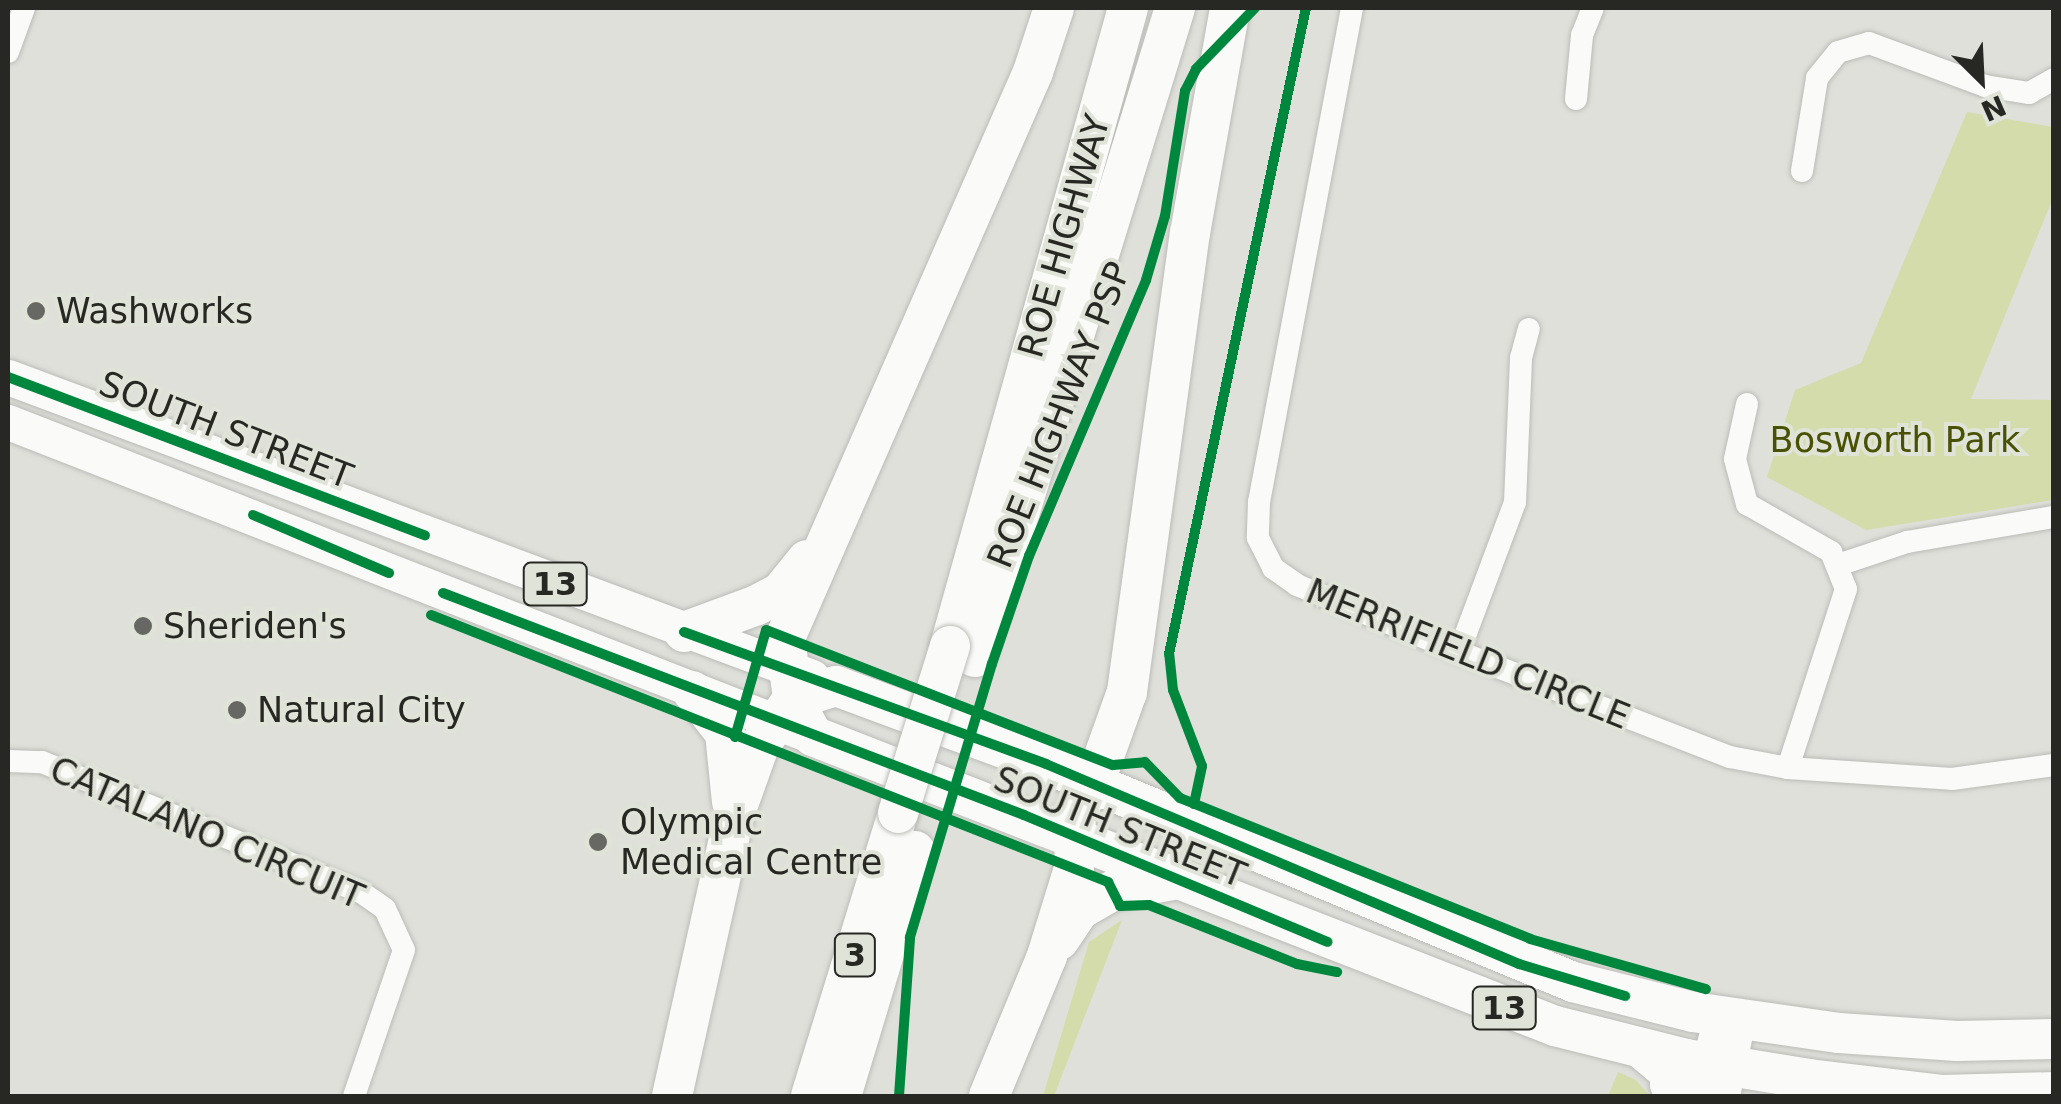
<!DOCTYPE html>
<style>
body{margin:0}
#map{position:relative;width:2061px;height:1104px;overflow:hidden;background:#dfe0da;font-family:"DejaVu Sans",sans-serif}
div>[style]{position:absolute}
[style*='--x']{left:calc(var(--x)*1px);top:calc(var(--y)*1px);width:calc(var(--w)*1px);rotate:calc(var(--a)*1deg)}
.green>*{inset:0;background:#d4dcab}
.roads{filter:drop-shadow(0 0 2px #bbbcb7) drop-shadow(0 0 2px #bbbcb7)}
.street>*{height:22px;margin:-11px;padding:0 11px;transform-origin:11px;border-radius:11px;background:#fafaf9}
.secondary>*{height:30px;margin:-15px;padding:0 15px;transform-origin:15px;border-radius:15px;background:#fafaf9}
.primary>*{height:35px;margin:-17.5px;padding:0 17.5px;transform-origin:17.5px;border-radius:17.5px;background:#fafaf9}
.highway>*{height:40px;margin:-20px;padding:0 20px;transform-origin:20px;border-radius:20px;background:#fafaf9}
.bridges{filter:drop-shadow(0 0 2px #bbbcb7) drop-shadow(0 0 2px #bbbcb7)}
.highway-bridge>*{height:40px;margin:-20px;padding:0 20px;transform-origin:20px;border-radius:20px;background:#fafaf9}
.cycleway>*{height:10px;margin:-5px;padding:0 5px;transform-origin:5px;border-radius:5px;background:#00873e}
.dots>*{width:28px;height:28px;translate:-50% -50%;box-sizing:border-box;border:5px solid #e0e3d7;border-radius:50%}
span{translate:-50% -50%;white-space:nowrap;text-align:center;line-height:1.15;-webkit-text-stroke:8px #e0e3d7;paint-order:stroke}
.shield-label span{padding:2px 8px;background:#e0e3d7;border:2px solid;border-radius:8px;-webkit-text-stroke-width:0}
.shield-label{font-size:32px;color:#272823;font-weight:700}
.street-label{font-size:35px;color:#272823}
.poi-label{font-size:35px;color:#272823}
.left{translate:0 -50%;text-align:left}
.park-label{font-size:35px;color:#495102}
.frame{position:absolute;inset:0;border:10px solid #272823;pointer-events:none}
.north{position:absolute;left:1931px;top:30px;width:100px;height:100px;-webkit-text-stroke:8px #e0e3d7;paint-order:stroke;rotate:156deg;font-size:28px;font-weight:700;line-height:40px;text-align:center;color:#272823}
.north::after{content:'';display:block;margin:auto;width:35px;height:45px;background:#272823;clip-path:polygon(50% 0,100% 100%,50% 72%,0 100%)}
</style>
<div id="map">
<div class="green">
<i style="clip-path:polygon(1967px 112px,2053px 127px,2053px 198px,1971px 399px,2053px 400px,2053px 500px,1866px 530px,1767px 477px,1795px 390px,1861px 363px)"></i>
<i style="clip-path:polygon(1122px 920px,1054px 1096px,1043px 1096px,1089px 942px)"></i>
<i style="clip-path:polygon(1618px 1072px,1636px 1080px,1650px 1096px,1608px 1096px)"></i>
</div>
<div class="roads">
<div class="street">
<i style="--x:1352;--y:8;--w:503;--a:100.66"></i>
<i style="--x:1259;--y:502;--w:36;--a:92"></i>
<i style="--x:1258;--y:538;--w:34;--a:63"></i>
<i style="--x:1273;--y:568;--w:29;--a:35"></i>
<i style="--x:1297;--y:585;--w:175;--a:22.5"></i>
<i style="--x:1459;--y:652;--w:291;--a:21.2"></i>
<i style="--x:1730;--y:757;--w:59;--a:10.7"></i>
<i style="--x:1788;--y:768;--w:164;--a:3.8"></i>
<i style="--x:1952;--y:779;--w:103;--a:-7.8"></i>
<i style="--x:8;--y:52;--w:47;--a:-70"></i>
<i style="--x:1576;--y:99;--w:64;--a:-84.6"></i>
<i style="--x:1582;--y:35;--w:29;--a:-68"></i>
<i style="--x:1802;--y:171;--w:94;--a:-80.8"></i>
<i style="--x:1817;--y:78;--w:33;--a:-51"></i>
<i style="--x:1838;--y:52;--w:32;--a:-16"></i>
<i style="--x:1869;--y:43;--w:124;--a:20.3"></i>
<i style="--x:1985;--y:86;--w:45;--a:9"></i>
<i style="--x:2029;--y:93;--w:29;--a:-29"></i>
<i style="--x:1747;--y:404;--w:56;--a:102.3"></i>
<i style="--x:1735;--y:459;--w:47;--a:75.1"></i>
<i style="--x:1747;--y:504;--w:97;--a:29.7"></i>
<i style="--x:1831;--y:552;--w:40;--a:68"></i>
<i style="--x:1846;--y:589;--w:188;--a:108"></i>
<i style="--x:1841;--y:564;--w:70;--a:-18.4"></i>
<i style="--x:1907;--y:542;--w:149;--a:-9.7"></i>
<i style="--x:1459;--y:652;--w:160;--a:-69.5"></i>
<i style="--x:1515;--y:502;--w:144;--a:-87.6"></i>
<i style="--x:1521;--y:358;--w:30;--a:-75"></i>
<i style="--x:8;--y:761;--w:34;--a:2"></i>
<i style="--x:42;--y:762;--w:344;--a:22.2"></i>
<i style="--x:361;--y:892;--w:29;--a:35"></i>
<i style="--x:385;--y:909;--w:45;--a:65.1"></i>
<i style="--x:404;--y:950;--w:154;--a:108.9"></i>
</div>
<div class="secondary">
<i style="--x:1699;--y:1096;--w:81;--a:-75.8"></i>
<i style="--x:1725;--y:1096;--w:78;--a:-78.1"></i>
</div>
<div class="primary">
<i style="--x:8;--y:377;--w:858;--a:20.46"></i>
<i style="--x:8;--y:422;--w:852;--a:21.33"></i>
</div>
<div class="highway">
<i style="--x:1054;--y:8;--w:67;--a:108.2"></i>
<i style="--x:1033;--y:72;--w:618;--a:113.66"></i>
<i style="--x:785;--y:638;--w:62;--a:82.5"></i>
<i style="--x:793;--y:699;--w:42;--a:61.6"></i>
<i style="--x:813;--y:736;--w:797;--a:21.35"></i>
<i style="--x:1555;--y:1026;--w:135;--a:14.1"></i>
<i style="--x:1686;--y:1059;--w:125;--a:9.2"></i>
<i style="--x:1809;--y:1079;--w:133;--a:6.9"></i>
<i style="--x:1941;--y:1095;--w:113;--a:-1.5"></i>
<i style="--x:684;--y:632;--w:78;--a:-20.3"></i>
<i style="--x:757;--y:605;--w:27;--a:-28"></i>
<i style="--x:781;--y:592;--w:41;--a:-50.9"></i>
<i style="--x:950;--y:646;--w:662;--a:-74.41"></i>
<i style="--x:975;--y:657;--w:679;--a:-72.87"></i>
<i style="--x:692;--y:691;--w:53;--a:51.8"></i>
<i style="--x:725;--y:733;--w:69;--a:84.2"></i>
<i style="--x:1079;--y:805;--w:26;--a:-54"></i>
<i style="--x:1094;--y:784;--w:98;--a:-70.3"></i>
<i style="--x:1127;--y:692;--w:463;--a:-82.2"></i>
<i style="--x:1190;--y:233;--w:229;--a:-79.9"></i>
<i style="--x:1059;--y:940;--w:36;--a:-56"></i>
<i style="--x:1079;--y:910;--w:38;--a:-30"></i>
<i style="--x:1112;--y:891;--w:67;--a:-10.3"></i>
<i style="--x:1642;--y:1049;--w:38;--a:40"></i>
<i style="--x:1671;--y:1073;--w:11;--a:95"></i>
<i style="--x:1670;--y:1084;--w:17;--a:45"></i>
<i style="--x:672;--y:1096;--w:287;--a:-77.5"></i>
<i style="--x:734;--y:816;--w:74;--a:-70.3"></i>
<i style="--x:759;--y:746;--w:58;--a:-54.1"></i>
<i style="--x:793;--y:699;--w:45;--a:-16.8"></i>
<i style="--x:836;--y:686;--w:224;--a:20.4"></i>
<i style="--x:1046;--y:764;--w:570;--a:22.47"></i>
<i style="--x:1573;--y:982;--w:124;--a:14"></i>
<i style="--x:1693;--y:1012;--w:148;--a:8.2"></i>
<i style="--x:1839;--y:1033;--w:118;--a:3.9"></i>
<i style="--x:1957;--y:1041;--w:97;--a:-1.2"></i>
<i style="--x:811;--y:1096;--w:296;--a:-72.9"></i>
<i style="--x:841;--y:1096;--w:256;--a:-73.2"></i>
<i style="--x:989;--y:1096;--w:152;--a:-67.5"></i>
<i style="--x:1047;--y:956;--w:92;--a:-72.9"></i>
<i style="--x:1074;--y:868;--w:55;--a:-87.9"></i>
</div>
</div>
<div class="bridges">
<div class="highway-bridge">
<i style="--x:898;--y:813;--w:175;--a:-72.7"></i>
</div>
</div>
<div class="cycleway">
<i style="--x:8;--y:377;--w:446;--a:20.8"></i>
<i style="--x:253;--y:515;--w:148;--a:23.1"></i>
<i style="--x:443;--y:593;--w:622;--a:20.91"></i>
<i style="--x:1024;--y:815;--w:329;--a:22.7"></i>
<i style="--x:431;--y:615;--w:728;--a:21.52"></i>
<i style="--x:1108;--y:882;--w:27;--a:63"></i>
<i style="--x:1120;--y:906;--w:29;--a:-2"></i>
<i style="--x:1149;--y:905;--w:159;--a:21.7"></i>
<i style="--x:1297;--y:964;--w:41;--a:11.3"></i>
<i style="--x:684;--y:632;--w:385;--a:20"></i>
<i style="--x:1046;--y:764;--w:514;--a:22.92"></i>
<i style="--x:1519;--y:964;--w:111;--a:16.8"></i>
<i style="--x:735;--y:737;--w:111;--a:-73.8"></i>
<i style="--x:766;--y:630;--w:372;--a:21.3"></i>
<i style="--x:1113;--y:765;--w:32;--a:-5"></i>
<i style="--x:1145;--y:762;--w:50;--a:45.8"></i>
<i style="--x:1180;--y:798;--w:377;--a:21.9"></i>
<i style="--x:1530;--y:939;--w:183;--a:15.9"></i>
<i style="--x:1194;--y:804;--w:39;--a:-78"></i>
<i style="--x:1202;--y:766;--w:81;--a:-110.9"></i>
<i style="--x:1173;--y:690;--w:36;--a:-96"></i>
<i style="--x:1169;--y:654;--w:660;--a:-78.03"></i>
<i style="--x:899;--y:1096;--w:159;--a:-86"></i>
<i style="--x:910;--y:937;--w:285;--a:-73.3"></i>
<i style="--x:992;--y:664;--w:114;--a:-71.1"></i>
<i style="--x:1029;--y:556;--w:300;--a:-67"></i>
<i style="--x:1146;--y:280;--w:67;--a:-73.5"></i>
<i style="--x:1165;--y:216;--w:127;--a:-80.9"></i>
<i style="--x:1185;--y:91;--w:25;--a:-63"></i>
<i style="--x:1196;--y:69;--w:85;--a:-46"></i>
</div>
<div class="dots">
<i style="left:36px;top:311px;background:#676863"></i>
<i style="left:143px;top:626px;background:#676863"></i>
<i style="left:237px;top:710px;background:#676863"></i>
<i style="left:598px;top:842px;background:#676863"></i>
</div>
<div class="shield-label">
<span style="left:555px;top:584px">13</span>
<span style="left:855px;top:955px">3</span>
<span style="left:1504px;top:1008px">13</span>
</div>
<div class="street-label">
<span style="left:1064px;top:236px;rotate:-74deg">ROE HIGHWAY</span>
<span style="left:1059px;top:415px;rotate:-68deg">ROE HIGHWAY PSP</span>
<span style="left:226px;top:430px;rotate:21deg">SOUTH STREET</span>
<span style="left:1468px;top:654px;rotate:22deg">MERRIFIELD CIRCLE</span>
<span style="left:1120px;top:827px;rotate:22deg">SOUTH STREET</span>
<span style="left:207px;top:833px;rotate:23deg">CATALANO CIRCUIT</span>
</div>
<div class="poi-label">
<span class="left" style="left:56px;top:311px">Washworks</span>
<span class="left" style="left:163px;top:626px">Sheriden's</span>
<span class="left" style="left:257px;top:710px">Natural City</span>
<span class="left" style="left:620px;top:842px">Olympic<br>Medical Centre</span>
</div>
<div class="park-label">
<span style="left:1895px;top:440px">Bosworth Park</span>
</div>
<div class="frame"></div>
<div class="north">N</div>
</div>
